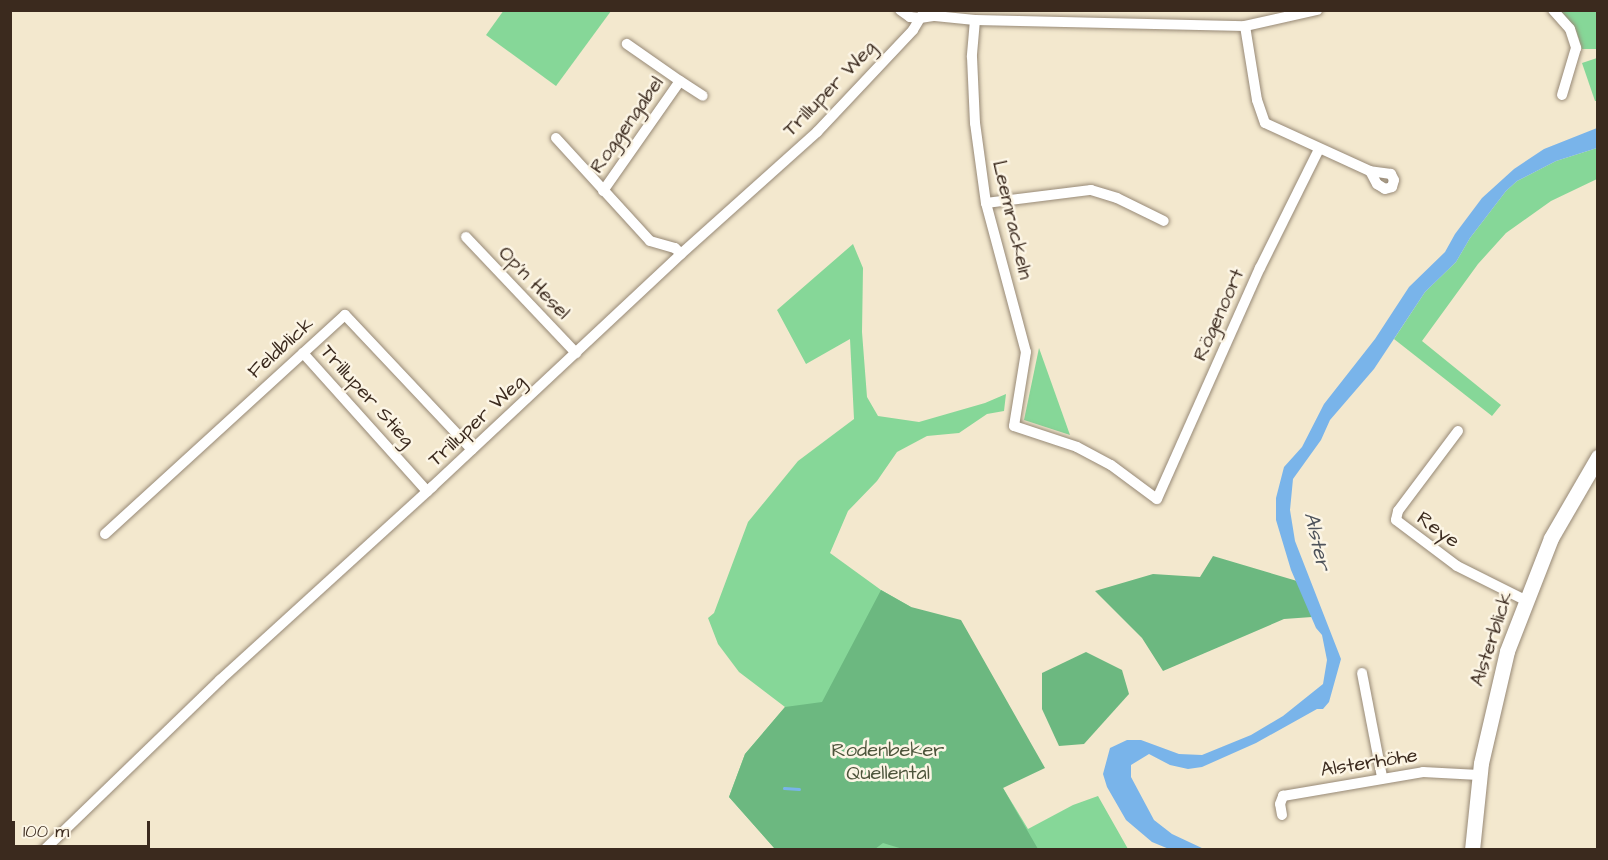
<!DOCTYPE html>
<meta charset="utf-8">
<style>
body{margin:0}
#map{position:relative;width:1608px;height:860px;overflow:hidden;background:#f3e8ce;font-family:"Architects Daughter",sans-serif}
div>[style]{position:absolute}
[style*='--x']{left:calc(var(--x)*1px);top:calc(var(--y)*1px);width:calc(var(--w)*1px);rotate:calc(var(--a)*1deg)}
.green>*{inset:0;background:#86d798}
.forest>*{inset:0;background:#6cb880}
.water>*{inset:0;background:#79b4ea}
.stream>*{height:3px;margin:-1.5px;padding:0 1.5px;transform-origin:1.5px;border-radius:1.5px;background:#79b4ea}
.roads{filter:drop-shadow(0 0 2px #978976) drop-shadow(0 0 2px #978976)}
.street>*{height:10px;margin:-5px;padding:0 5px;transform-origin:5px;border-radius:5px;background:#fff}
.secondary>*{height:15px;margin:-7.5px;padding:0 7.5px;transform-origin:7.5px;border-radius:7.5px;background:#fff}
span{translate:-50% -50%;white-space:nowrap;text-align:center;line-height:1.15;-webkit-text-stroke:5px #fcf5e5;paint-order:stroke}
.street-label{font-size:20px;color:#3b2a1e}
.park-label{font-size:20px;color:#4e553c}
.water-label{font-size:21px;color:#4e535b;font-style:italic}
.frame{position:absolute;inset:0;border:12px solid #3b2a1e;pointer-events:none}
.scale{position:absolute;left:12px;top:821px;width:138px;height:27px;box-sizing:border-box;border:3px solid #3b2a1e;border-top:0;padding-left:8px;font-size:18px;line-height:21px;white-space:nowrap;color:#3b2a1e;-webkit-text-stroke:4px #fcf5e5;paint-order:stroke}
</style>
<div id="map">
<div class="green">
<i style="clip-path:polygon(504px 10px,611px 10px,611px 11px,556px 86px,486px 35px)"></i>
<i style="clip-path:polygon(1560px 11px,1597px 11px,1597px 49px,1582px 49px,1576px 30px)"></i>
<i style="clip-path:polygon(1597px 58px,1597px 101px,1595px 101px,1582px 63px)"></i>
<i style="clip-path:polygon(1597px 148px,1597px 179px,1551px 201px,1506px 233px,1478px 264px,1422px 341px,1501px 405px,1492px 416px,1394px 339px,1425px 292px,1456px 262px,1470px 238px,1506px 191px,1517px 181px,1556px 161px)"></i>
<i style="clip-path:polygon(853px 244px,863px 268px,862px 332px,867px 397px,878px 416px,919px 422px,985px 403px,1006px 394px,1004px 411px,987px 414px,959px 433px,927px 436px,897px 452px,877px 481px,848px 511px,830px 553px,881px 590px,911px 607px,1003px 788px,1028px 829px,1073px 805px,1098px 796px,1128px 849px,775px 849px,729px 797px,745px 754px,785px 707px,739px 672px,718px 644px,708px 618px,714px 613px,748px 522px,798px 461px,854px 419px,850px 339px,806px 364px,777px 310px)"></i>
<i style="clip-path:polygon(1039px 348px,1070px 435px,1024px 420px)"></i>
</div>
<div class="forest">
<i style="clip-path:polygon(1213px 556px,1297px 581px,1312px 617px,1284px 619px,1163px 671px,1142px 638px,1095px 591px,1153px 574px,1200px 577px)"></i>
<i style="clip-path:polygon(881px 590px,911px 607px,961px 620px,1045px 768px,1003px 788px,1038px 849px,906px 850px,883px 843px,875px 849px,775px 849px,729px 797px,745px 754px,785px 707px,822px 702px)"></i>
<i style="clip-path:polygon(1086px 652px,1122px 670px,1129px 694px,1084px 744px,1059px 746px,1042px 709px,1042px 673px)"></i>
</div>
<div class="water">
<i style="clip-path:polygon(1597px 128px,1597px 148px,1556px 161px,1517px 181px,1506px 191px,1470px 238px,1456px 262px,1425px 292px,1374px 369px,1330px 420px,1321px 440px,1293px 479px,1290px 510px,1295px 541px,1341px 659px,1329px 702px,1323px 709px,1317px 709px,1256px 743px,1202px 767px,1188px 769px,1170px 765px,1149px 754px,1131px 765px,1131px 777px,1154px 820px,1172px 834px,1204px 849px,1169px 849px,1152px 842px,1126px 820px,1107px 787px,1103px 774px,1110px 748px,1127px 740px,1141px 740px,1179px 754px,1202px 755px,1251px 735px,1283px 716px,1323px 684px,1327px 660px,1322px 635px,1316px 628px,1291px 570px,1276px 520px,1276px 498px,1284px 467px,1302px 447px,1324px 404px,1375px 339px,1409px 287px,1445px 252px,1455px 234px,1482px 198px,1514px 169px,1544px 149px)"></i>
</div>
<div class="stream">
<i style="--x:784;--y:788;--w:15;--a:4"></i>
</div>
<div class="roads">
<div class="street">
<i style="--x:900;--y:10;--w:12;--a:35"></i>
<i style="--x:910;--y:17;--w:10;--a:6"></i>
<i style="--x:920;--y:18;--w:15;--a:-8"></i>
<i style="--x:935;--y:16;--w:40;--a:5.7"></i>
<i style="--x:975;--y:20;--w:270;--a:1.3"></i>
<i style="--x:1245;--y:26;--w:74;--a:-12.5"></i>
<i style="--x:1553;--y:10;--w:25;--a:48"></i>
<i style="--x:1570;--y:29;--w:20;--a:72"></i>
<i style="--x:1576;--y:48;--w:49;--a:106.6"></i>
<i style="--x:975;--y:20;--w:37;--a:95"></i>
<i style="--x:972;--y:57;--w:66;--a:87.4"></i>
<i style="--x:975;--y:123;--w:81;--a:82.2"></i>
<i style="--x:986;--y:203;--w:154;--a:75"></i>
<i style="--x:1026;--y:352;--w:75;--a:99.2"></i>
<i style="--x:1014;--y:426;--w:66;--a:18.4"></i>
<i style="--x:1077;--y:447;--w:38;--a:28"></i>
<i style="--x:1111;--y:465;--w:57;--a:36.5"></i>
<i style="--x:1157;--y:499;--w:253;--a:-66"></i>
<i style="--x:1260;--y:268;--w:133;--a:-63.6"></i>
<i style="--x:1245;--y:26;--w:75;--a:80.8"></i>
<i style="--x:1257;--y:100;--w:24;--a:71"></i>
<i style="--x:1265;--y:123;--w:115;--a:24.6"></i>
<i style="--x:1370;--y:171;--w:15;--a:62"></i>
<i style="--x:1377;--y:184;--w:9;--a:32"></i>
<i style="--x:1385;--y:189;--w:7;--a:-16"></i>
<i style="--x:1392;--y:187;--w:7;--a:-74"></i>
<i style="--x:1394;--y:180;--w:7;--a:-117"></i>
<i style="--x:1391;--y:174;--w:21;--a:-172"></i>
<i style="--x:680;--y:81;--w:27;--a:33"></i>
<i style="--x:556;--y:138;--w:139;--a:47.6"></i>
<i style="--x:650;--y:241;--w:26;--a:16"></i>
<i style="--x:675;--y:248;--w:8;--a:45"></i>
<i style="--x:603;--y:191;--w:134;--a:-55"></i>
<i style="--x:680;--y:81;--w:65;--a:-145.1"></i>
<i style="--x:986;--y:203;--w:106;--a:-7.1"></i>
<i style="--x:1091;--y:190;--w:27;--a:17"></i>
<i style="--x:1117;--y:198;--w:52;--a:26.1"></i>
<i style="--x:466;--y:237;--w:160;--a:46.5"></i>
<i style="--x:303;--y:353;--w:186;--a:48.1"></i>
<i style="--x:1458;--y:431;--w:100;--a:126.9"></i>
<i style="--x:1398;--y:511;--w:9;--a:103"></i>
<i style="--x:1396;--y:520;--w:76;--a:37"></i>
<i style="--x:1457;--y:566;--w:76;--a:26.6"></i>
<i style="--x:105;--y:534;--w:325;--a:-42.4"></i>
<i style="--x:345;--y:315;--w:185;--a:46.7"></i>
<i style="--x:1362;--y:673;--w:106;--a:79.1"></i>
<i style="--x:1282;--y:815;--w:11;--a:-100"></i>
<i style="--x:1280;--y:804;--w:9;--a:-69"></i>
<i style="--x:1283;--y:796;--w:142;--a:-9.7"></i>
<i style="--x:1423;--y:772;--w:56;--a:3.1"></i>
<i style="--x:44;--y:850;--w:245;--a:-44"></i>
<i style="--x:220;--y:680;--w:287;--a:-42.3"></i>
<i style="--x:432;--y:487;--w:341;--a:-43.1"></i>
<i style="--x:681;--y:254;--w:183;--a:-41.9"></i>
<i style="--x:817;--y:132;--w:140;--a:-46.7"></i>
<i style="--x:913;--y:30;--w:23;--a:-59"></i>
</div>
<div class="secondary">
<i style="--x:1472;--y:850;--w:87;--a:-84.1"></i>
<i style="--x:1481;--y:763;--w:115;--a:-76.9"></i>
<i style="--x:1507;--y:651;--w:121;--a:-68.7"></i>
<i style="--x:1551;--y:538;--w:94;--a:-59.9"></i>
</div>
</div>
<div class="street-label">
<span style="left:830px;top:89px;rotate:-46deg">Trilluper Weg</span>
<span style="left:627px;top:125px;rotate:-55deg">Roggengabel</span>
<span style="left:1012px;top:220px;rotate:77deg">Leemrackeln</span>
<span style="left:534px;top:283px;rotate:46deg">Op'n Hesel</span>
<span style="left:1219px;top:315px;rotate:-66deg">Rögenoort</span>
<span style="left:281px;top:348px;rotate:-42deg">Feldblick</span>
<span style="left:367px;top:396px;rotate:48deg">Trilluper Stieg</span>
<span style="left:477px;top:421px;rotate:-43deg">Trilluper Weg</span>
<span style="left:1438px;top:530px;rotate:36deg">Reye</span>
<span style="left:1492px;top:639px;rotate:-72deg">Alsterblick</span>
<span style="left:1369px;top:763px;rotate:-9deg">Alsterhöhe</span>
</div>
<div class="park-label">
<span style="left:888px;top:762px">Rodenbeker<br>Quellental</span>
</div>
<div class="water-label">
<span style="left:1317px;top:541px;rotate:77deg">Alster</span>
</div>
<div class="frame"></div>
<div class="scale">100 m</div>
</div>
